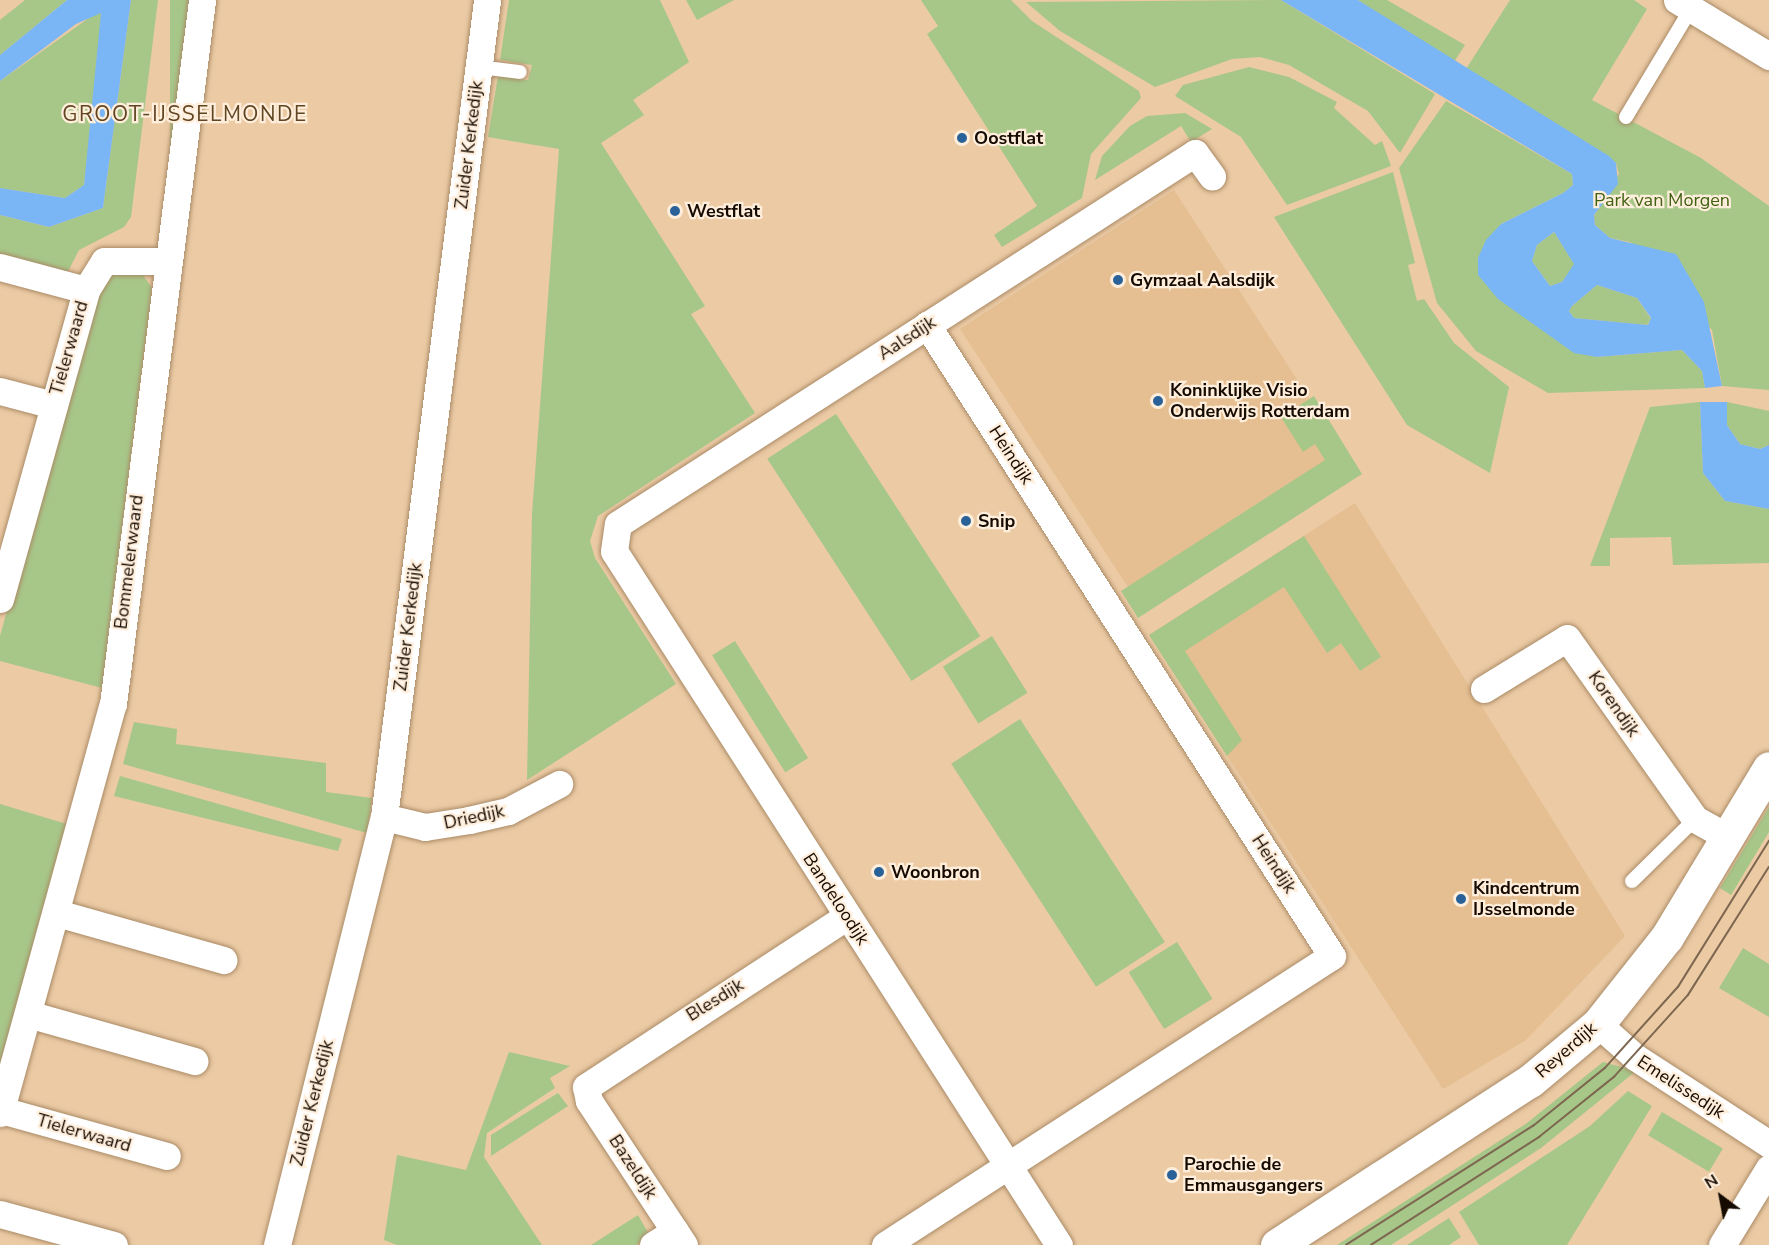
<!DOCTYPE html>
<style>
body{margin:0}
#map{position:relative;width:1769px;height:1245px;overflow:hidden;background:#ebcaa4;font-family:"Nunito Sans",sans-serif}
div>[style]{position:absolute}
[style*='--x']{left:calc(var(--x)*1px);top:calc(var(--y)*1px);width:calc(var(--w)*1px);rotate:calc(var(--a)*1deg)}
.built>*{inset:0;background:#e5bf92;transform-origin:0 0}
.green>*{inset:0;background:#a7c789;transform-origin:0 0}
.water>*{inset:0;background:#7ab6f5}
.roads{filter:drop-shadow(0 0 2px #aa8b67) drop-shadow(0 0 2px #aa8b67)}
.lane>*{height:14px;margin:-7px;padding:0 7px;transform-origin:7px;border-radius:7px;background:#fff}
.street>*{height:27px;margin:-13.5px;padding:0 13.5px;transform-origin:13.5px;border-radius:13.5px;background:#fff}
.secondary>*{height:33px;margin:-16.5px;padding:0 16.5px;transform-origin:16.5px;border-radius:16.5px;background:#fff}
.tram>*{height:1.5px;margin:-0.75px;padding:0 0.75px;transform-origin:0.75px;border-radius:0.75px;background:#7d6750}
.dots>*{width:16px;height:16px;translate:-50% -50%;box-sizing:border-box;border:3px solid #ffeedb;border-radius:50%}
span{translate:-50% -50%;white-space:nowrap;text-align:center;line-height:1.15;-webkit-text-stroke:4.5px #ffeedb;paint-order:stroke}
.poi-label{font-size:18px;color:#160b01;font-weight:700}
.left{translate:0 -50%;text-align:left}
.street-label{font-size:18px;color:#160b01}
.park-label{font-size:18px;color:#3f6111}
.quarter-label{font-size:21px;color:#604522;letter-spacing:1.5px}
.north{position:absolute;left:1691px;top:1167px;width:60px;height:60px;-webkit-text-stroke:4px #ffeedb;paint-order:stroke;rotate:328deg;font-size:16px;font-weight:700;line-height:24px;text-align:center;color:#160b01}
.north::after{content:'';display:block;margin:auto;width:21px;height:27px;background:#160b01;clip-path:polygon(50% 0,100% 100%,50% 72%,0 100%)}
</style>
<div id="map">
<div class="built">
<i style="left:1174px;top:190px;width:338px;height:255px;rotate:57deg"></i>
<i style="clip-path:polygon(1355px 503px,1625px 936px,1526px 1040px,1443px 1089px,1149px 635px)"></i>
</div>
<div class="green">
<i style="clip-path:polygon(25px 0,67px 0,0 55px,0 20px)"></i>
<i style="clip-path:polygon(131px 0,158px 0,131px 217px,124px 227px,79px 250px,64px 279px,0 262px,0 215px,49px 227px,103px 208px)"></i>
<i style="left:170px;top:0;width:19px;height:222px"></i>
<i style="clip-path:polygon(509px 0,660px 0,689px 62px,633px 100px,644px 115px,601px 143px,705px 306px,691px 314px,755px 413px,598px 516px,590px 541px,595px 558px,676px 684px,527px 780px,532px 514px,559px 149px,488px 137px,498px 76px,528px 80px,532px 65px,500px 60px)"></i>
<i style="clip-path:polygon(686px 0,734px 0,697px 20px)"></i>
<i style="clip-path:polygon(921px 0,1011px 0,1032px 21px,1139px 91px,1141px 98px,1091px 154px,1082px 198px,1002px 247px,994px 235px,1037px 206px,927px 34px,938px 26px)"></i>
<i style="clip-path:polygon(1281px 0,1435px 94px,1400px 153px,1368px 111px,1289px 65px,1260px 57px,1232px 59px,1155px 87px,1060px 31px,1026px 2px)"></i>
<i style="clip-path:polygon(1358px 0,1387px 0,1465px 45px,1454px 62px)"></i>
<i style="clip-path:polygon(1510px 0,1634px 0,1647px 9px,1592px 100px,1701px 158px,1769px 206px,1769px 390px,1722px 386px,1712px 330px,1630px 242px,1610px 238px,1595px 225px,1594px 216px,1619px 174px,1616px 163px,1466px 69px)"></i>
<i style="clip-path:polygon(96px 13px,101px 13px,104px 25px,84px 185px,65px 198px,0 188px,0 81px)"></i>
<i style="clip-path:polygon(1249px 67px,1289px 77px,1337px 102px,1334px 108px,1375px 145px,1382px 141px,1391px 166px,1287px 205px,1241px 137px,1175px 96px,1183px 85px)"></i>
<i style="clip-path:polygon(1446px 101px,1572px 174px,1573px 185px,1563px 193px,1501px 224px,1478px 258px,1597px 357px,1682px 350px,1702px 371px,1705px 388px,1548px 393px,1476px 351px,1437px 303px,1399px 168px)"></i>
<i style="clip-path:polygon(1185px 113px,1212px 129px,1191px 142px,1181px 126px,1095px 180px,1102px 156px,1130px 126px,1147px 116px)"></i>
<i style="clip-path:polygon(1393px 172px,1415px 263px,1408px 265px,1417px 301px,1424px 299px,1454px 343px,1509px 387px,1490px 473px,1407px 425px,1274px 217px)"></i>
<i style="clip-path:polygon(1554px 232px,1575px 264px,1562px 282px,1550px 286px,1532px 261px,1537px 245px)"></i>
<i style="clip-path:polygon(140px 271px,152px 288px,102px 688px,0 661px,0 636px,99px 281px,105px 274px)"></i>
<i style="clip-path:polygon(1597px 285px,1637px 298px,1651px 319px,1647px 325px,1574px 318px,1569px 311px,1572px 306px)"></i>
<i style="clip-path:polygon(1314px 396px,1362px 474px,1138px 618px,1121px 591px,1325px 460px,1315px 444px,1303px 452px,1281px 417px)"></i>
<i style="clip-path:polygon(1700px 402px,1703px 473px,1725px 501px,1769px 509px,1769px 563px,1673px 565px,1671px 537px,1610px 538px,1610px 566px,1590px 566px,1650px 407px)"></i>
<i style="clip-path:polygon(1727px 402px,1769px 411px,1769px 445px,1760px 449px,1740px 444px,1727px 425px)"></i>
<i style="left:836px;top:414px;width:265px;height:82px;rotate:57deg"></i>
<i style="clip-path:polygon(1304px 536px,1381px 657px,1360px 671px,1341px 643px,1327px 653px,1284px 587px,1185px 651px,1242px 740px,1227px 756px,1149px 635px)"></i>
<i style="left:992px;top:636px;width:67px;height:58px;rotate:58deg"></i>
<i style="left:735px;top:641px;width:138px;height:27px;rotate:58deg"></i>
<i style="left:1020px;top:719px;width:266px;height:82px;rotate:57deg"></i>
<i style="clip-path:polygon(134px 722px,177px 729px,176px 744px,326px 763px,326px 792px,372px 798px,367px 833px,123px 764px)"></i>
<i style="clip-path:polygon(120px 776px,342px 839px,338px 851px,114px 796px)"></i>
<i style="clip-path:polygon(0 804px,70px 825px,0 1074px)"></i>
<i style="clip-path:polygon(1769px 807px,1769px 832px,1731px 895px,1720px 888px)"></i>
<i style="left:1177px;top:942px;width:67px;height:57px;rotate:58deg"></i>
<i style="clip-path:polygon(1743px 948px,1769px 964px,1769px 1017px,1719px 988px)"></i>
<i style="clip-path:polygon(509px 1052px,570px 1066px,550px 1078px,555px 1088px,487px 1133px,484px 1157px,542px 1245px,397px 1245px,384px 1240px,397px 1155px,466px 1170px)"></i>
<i style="clip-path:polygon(1603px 1062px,1636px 1071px,1541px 1148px,1391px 1245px,1337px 1245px,1527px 1123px)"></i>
<i style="clip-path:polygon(1628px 1091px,1652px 1106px,1567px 1245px,1479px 1245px,1459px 1212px,1590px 1126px)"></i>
<i style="clip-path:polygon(558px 1093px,568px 1106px,491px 1156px,491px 1135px)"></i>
<i style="left:1662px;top:1112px;width:71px;height:27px;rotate:31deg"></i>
<i style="clip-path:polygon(638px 1215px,650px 1236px,636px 1245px,591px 1245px)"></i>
<i style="clip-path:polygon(1449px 1218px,1461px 1237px,1449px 1245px,1407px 1245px)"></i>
</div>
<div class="water">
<i style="clip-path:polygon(67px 0,131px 0,103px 208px,49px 227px,0 215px,0 188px,65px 198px,84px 185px,101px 13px,76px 24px,0 81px,0 55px)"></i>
<i style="clip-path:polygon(evenodd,1281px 0,1358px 0,1609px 156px,1616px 163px,1618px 184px,1594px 215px,1595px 225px,1610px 238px,1676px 254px,1704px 302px,1722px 386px,1705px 388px,1702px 371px,1682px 350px,1597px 357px,1574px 353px,1498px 299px,1478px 275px,1478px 258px,1486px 240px,1501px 224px,1563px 193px,1573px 185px,1572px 174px,1281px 0,1554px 232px,1574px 264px,1562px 282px,1550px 286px,1532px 261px,1537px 245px,1554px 232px,1281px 0,1597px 285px,1637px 298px,1651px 318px,1648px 325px,1574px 318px,1569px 311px,1572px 306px,1597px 285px)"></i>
<i style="clip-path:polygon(1700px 402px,1727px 402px,1727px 425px,1740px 444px,1760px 449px,1769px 445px,1769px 509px,1725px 501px,1703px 473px)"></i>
</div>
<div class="roads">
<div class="lane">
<i style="--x:479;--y:67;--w:41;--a:7"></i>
<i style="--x:1626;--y:117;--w:126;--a:-59"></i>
<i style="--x:1632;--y:881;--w:88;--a:-44.5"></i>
</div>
<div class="street">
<i style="--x:1677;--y:0;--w:108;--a:31.3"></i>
<i style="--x:0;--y:267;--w:89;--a:15"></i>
<i style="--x:0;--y:391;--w:55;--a:14.8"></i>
<i style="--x:0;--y:599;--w:321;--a:-74.4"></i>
<i style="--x:86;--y:290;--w:34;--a:-58"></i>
<i style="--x:104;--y:261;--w:62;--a:0"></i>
<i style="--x:1484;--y:689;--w:97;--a:-31.6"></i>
<i style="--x:1567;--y:638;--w:222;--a:54.7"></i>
<i style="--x:1695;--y:819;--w:38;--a:29"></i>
<i style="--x:384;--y:817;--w:42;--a:13.7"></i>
<i style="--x:425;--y:827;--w:45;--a:-9"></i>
<i style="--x:469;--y:820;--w:40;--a:-13"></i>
<i style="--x:508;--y:811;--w:58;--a:-27.9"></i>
<i style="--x:57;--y:913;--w:173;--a:15.8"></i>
<i style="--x:28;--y:1014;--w:173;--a:15.8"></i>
<i style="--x:1598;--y:1024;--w:50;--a:41.7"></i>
<i style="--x:1635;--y:1057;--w:160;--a:33"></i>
<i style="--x:1;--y:1110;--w:172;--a:15.5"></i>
<i style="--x:0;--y:1113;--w:424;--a:-74.6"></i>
<i style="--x:113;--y:704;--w:710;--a:-82.79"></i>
<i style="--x:0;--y:1214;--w:118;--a:15.2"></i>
<i style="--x:277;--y:1245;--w:441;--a:-76"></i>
<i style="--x:384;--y:817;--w:823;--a:-82.81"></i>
<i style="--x:653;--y:1245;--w:26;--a:-32"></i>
<i style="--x:684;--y:1245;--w:173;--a:-123.4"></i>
<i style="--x:589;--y:1101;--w:14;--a:-102"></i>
<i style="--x:586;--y:1087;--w:312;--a:-33.2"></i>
<i style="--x:885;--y:1245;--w:532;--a:-32.88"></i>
<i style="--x:1332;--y:956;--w:750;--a:-122.69"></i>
<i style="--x:1059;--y:1245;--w:824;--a:-122.67"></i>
<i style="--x:614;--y:551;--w:27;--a:-82"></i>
<i style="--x:618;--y:524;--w:686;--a:-32.74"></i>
<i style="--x:1195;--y:153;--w:29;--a:54"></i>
<i style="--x:1722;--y:1245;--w:90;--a:-58.6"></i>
</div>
<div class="secondary">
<i style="--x:1277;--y:1245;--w:302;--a:-33"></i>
<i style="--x:1530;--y:1081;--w:89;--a:-40"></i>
<i style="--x:1598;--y:1024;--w:111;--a:-51.6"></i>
<i style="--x:1667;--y:937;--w:197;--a:-58.9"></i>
</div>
</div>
<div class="tram">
<i style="--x:1346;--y:1245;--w:222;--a:-32.5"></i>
<i style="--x:1533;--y:1126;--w:92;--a:-38.9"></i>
<i style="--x:1605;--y:1068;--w:109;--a:-48"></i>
<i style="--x:1678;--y:987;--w:172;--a:-58.1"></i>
<i style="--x:1371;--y:1245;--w:200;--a:-32.7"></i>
<i style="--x:1539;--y:1137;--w:96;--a:-38.7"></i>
<i style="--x:1614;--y:1077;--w:110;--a:-47.9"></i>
<i style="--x:1688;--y:995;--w:151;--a:-57.7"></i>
</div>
<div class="dots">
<i style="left:962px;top:138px;background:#286299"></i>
<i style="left:675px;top:211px;background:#286299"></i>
<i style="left:1118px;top:280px;background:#286299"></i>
<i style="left:1158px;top:401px;background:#286299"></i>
<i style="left:966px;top:521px;background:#286299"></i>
<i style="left:879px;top:872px;background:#286299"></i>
<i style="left:1461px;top:899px;background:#286299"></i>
<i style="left:1172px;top:1175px;background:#286299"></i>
</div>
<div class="poi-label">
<span class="left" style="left:974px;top:138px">Oostflat</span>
<span class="left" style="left:687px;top:211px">Westflat</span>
<span class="left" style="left:1130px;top:280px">Gymzaal Aalsdijk</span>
<span class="left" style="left:1170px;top:401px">Koninklijke Visio<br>Onderwijs Rotterdam</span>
<span class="left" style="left:978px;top:521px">Snip</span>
<span class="left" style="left:891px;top:872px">Woonbron</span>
<span class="left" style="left:1473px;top:899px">Kindcentrum<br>IJsselmonde</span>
<span class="left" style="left:1184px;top:1175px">Parochie de<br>Emmausgangers</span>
</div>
<div class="street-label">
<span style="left:469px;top:145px;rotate:-83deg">Zuider Kerkedijk</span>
<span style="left:907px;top:338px;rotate:-33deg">Aalsdijk</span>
<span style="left:69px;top:348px;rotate:-74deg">Tielerwaard</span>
<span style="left:1011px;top:455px;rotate:57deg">Heindijk</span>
<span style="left:129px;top:562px;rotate:-83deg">Bommelerwaard</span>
<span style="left:408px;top:627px;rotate:-83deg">Zuider Kerkedijk</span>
<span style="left:1614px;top:704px;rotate:55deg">Korendijk</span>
<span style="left:474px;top:817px;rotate:-12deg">Driedijk</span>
<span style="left:1274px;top:864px;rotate:57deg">Heindijk</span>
<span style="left:836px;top:899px;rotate:57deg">Bandeloodijk</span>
<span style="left:715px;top:1000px;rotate:-32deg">Blesdijk</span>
<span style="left:1566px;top:1050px;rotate:-41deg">Reyerdijk</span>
<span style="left:1681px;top:1087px;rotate:33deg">Emelissedijk</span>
<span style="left:312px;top:1103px;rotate:-76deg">Zuider Kerkedijk</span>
<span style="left:84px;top:1133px;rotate:16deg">Tielerwaard</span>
<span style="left:633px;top:1167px;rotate:57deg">Bazeldijk</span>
</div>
<div class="park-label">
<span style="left:1662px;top:200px">Park van Morgen</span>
</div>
<div class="quarter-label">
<span style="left:185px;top:114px">GROOT-IJSSELMONDE</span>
</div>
<div class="north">N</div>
</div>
